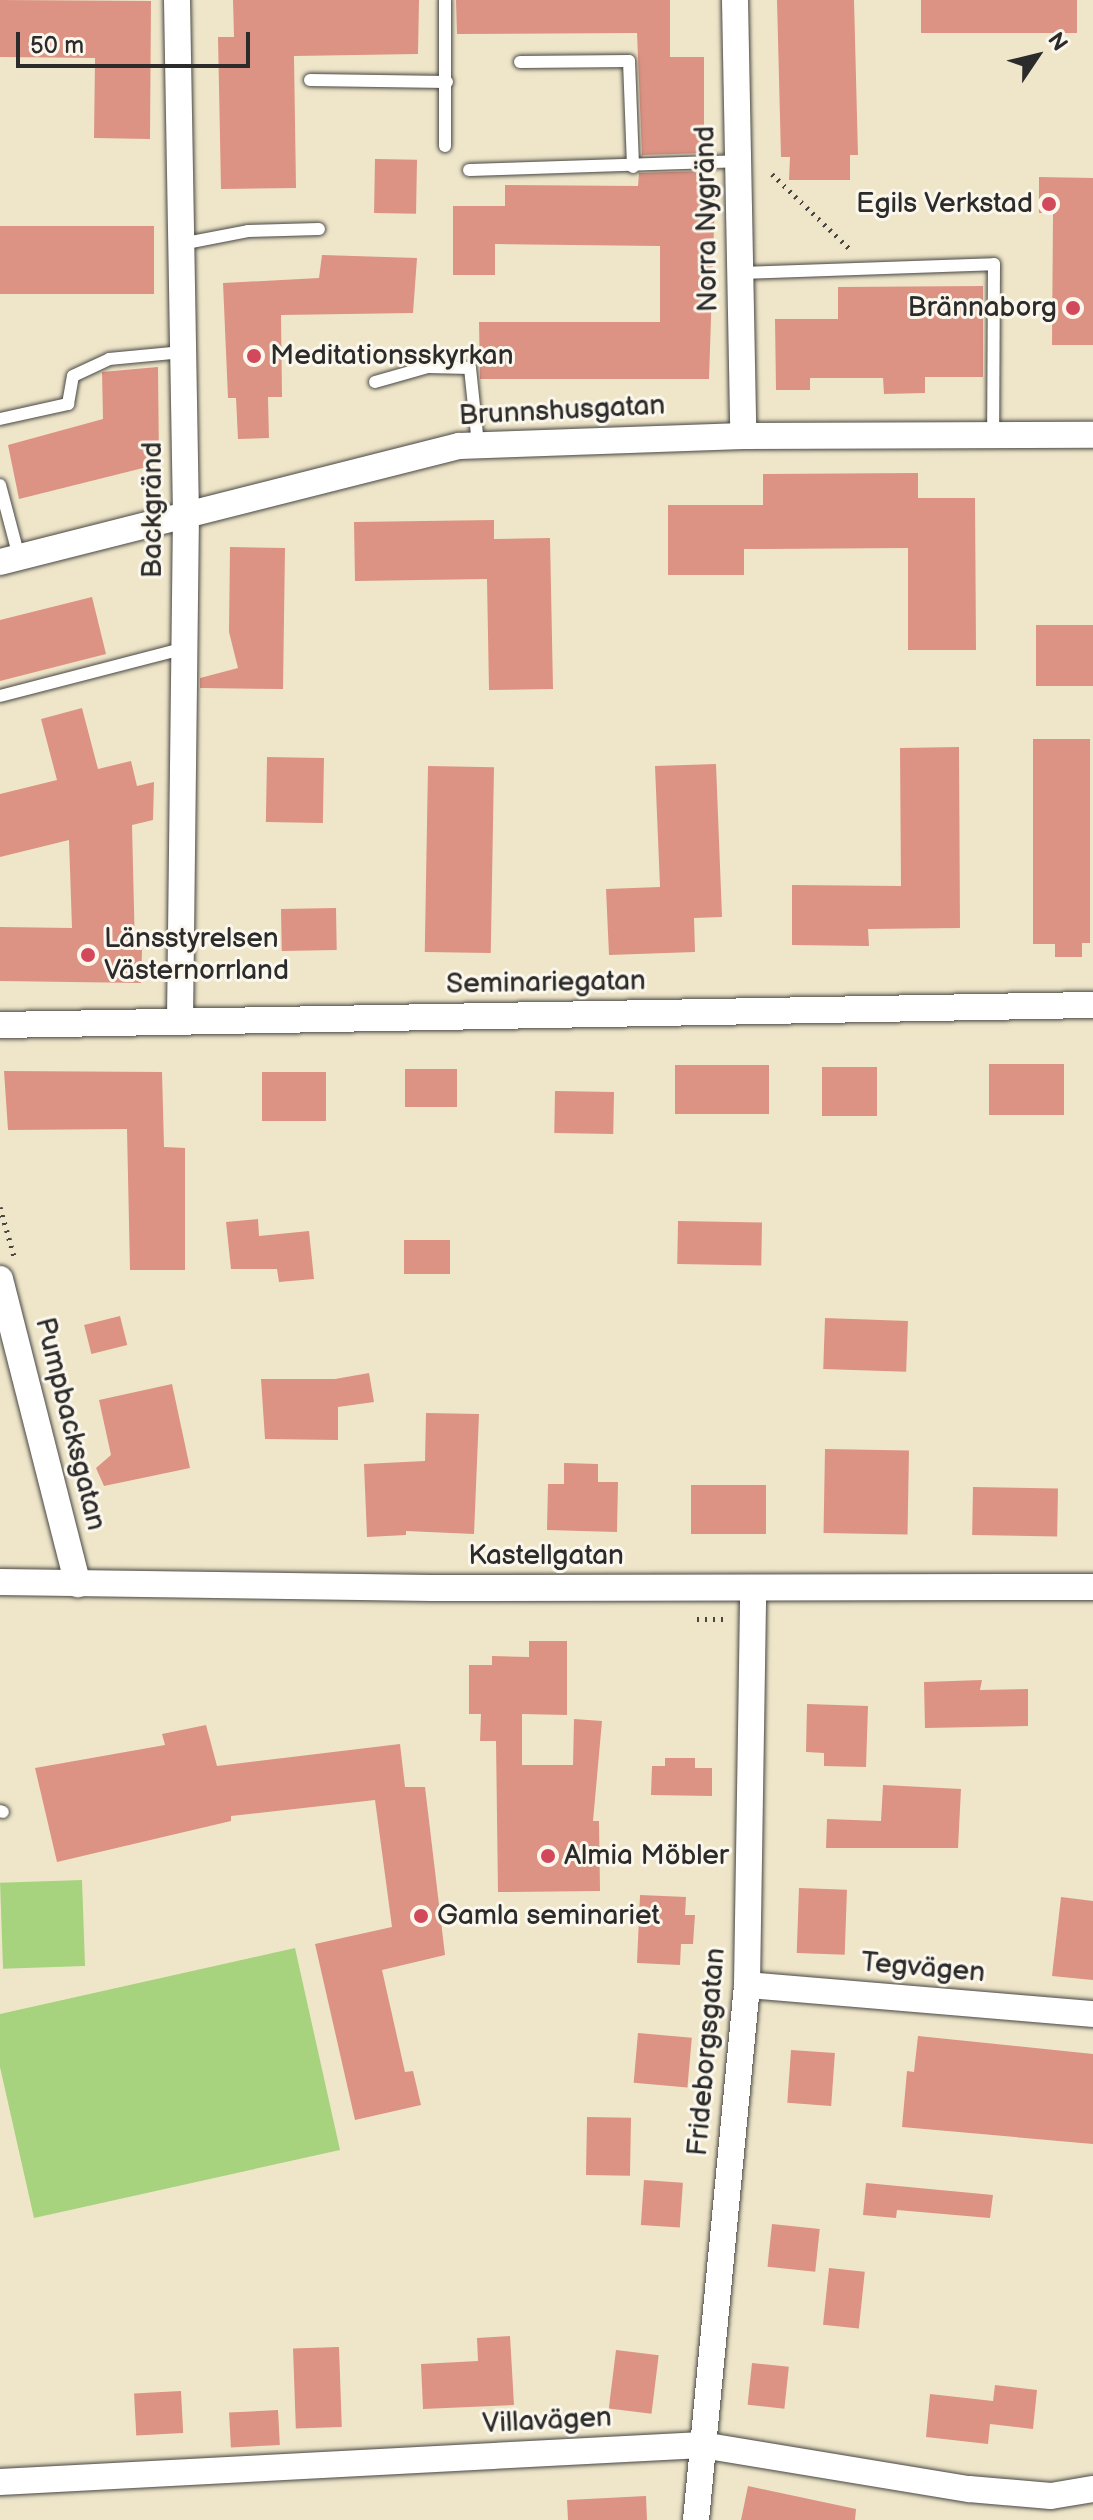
<!DOCTYPE html>
<meta charset="utf-8">
<style>
body{margin:0}
#map{position:relative;width:1093px;height:2520px;overflow:hidden;background:#efe6ca;font-family:"Balsamiq Sans",sans-serif}
div>[style]{position:absolute}
[style*='--x']{left:calc(var(--x)*1px);top:calc(var(--y)*1px);width:calc(var(--w)*1px);rotate:calc(var(--a)*1deg)}
.green>*{inset:0;background:#a7d27e;transform-origin:0 0}
.building>*{inset:0;background:#dc9383;transform-origin:0 0}
.path>*{height:5px;margin-top:-2.5px;transform-origin:0;background:repeating-linear-gradient(90deg,#484743 0 2px,transparent 0 8px)}
.roads{filter:drop-shadow(0 0 2px #484743) drop-shadow(0 0 2px #484743)}
.lane>*{height:12px;margin:-6px;padding:0 6px;transform-origin:6px;border-radius:6px;background:#fff}
.street>*{height:26px;margin:-13px;padding:0 13px;transform-origin:13px;border-radius:13px;background:#fff}
.dots>*{width:22px;height:22px;translate:-50% -50%;box-sizing:border-box;border:4px solid #fbf7ec;border-radius:50%}
span{translate:-50% -50%;white-space:nowrap;text-align:center;line-height:1.15;-webkit-text-stroke:6px #fbf7ec;paint-order:stroke}
.poi-label{font-size:28px;color:#2b2b2b}
.right{translate:-100% -50%;text-align:right}
.left{translate:0 -50%;text-align:left}
.street-label{font-size:28px;color:#2b2b2b}
.north{position:absolute;left:997px;top:16px;width:80px;height:80px;-webkit-text-stroke:6px #fbf7ec;paint-order:stroke;rotate:55deg;font-size:22px;font-weight:700;line-height:32px;text-align:center;color:#2b2b2b}
.north::after{content:'';display:block;margin:auto;width:28px;height:36px;background:#2b2b2b;clip-path:polygon(50% 0,100% 100%,50% 72%,0 100%)}
.scale{position:absolute;left:16px;top:32px;width:234px;height:36px;box-sizing:border-box;border:4px solid #2b2b2b;border-top:0;padding-left:10px;font-size:24px;line-height:28px;white-space:nowrap;color:#2b2b2b;-webkit-text-stroke:6px #fbf7ec;paint-order:stroke}
</style>
<div id="map">
<div class="green">
<i style="left:82px;top:1880px;width:86px;height:82px;rotate:88deg"></i>
<i style="clip-path:polygon(295px 1948px,340px 2150px,34px 2218px,0 2067px,0 2014px)"></i>
</div>
<div class="building">
<i style="clip-path:polygon(0 0,151px 1px,150px 139px,94px 138px,95px 58px,0 57px)"></i>
<i style="clip-path:polygon(233px 0,419px 0,418px 54px,294px 56px,296px 188px,221px 189px,218px 37px,234px 37px)"></i>
<i style="clip-path:polygon(456px 0,670px 0,670px 57px,704px 57px,704px 153px,642px 155px,637px 33px,457px 34px)"></i>
<i style="clip-path:polygon(777px 0,854px 0,858px 155px,850px 155px,850px 180px,789px 180px,790px 157px,781px 157px)"></i>
<i style="left:921px;top:0;width:156px;height:33px"></i>
<i style="left:375px;top:159px;width:42px;height:54px;rotate:1deg"></i>
<i style="clip-path:polygon(704px 171px,704px 198px,715px 198px,709px 379px,480px 379px,479px 322px,660px 322px,660px 246px,495px 244px,495px 275px,453px 275px,453px 206px,505px 206px,505px 185px,638px 186px,639px 173px)"></i>
<i style="clip-path:polygon(1039px 177px,1093px 178px,1093px 345px,1052px 345px,1053px 213px,1039px 213px)"></i>
<i style="left:154px;top:226px;width:68px;height:154px;rotate:90deg"></i>
<i style="clip-path:polygon(322px 255px,417px 258px,413px 313px,281px 315px,282px 397px,268px 397px,269px 438px,238px 439px,236px 398px,228px 398px,223px 283px,319px 278px)"></i>
<i style="clip-path:polygon(983px 286px,983px 377px,925px 377px,925px 393px,884px 394px,883px 378px,810px 378px,810px 390px,776px 390px,775px 319px,838px 319px,838px 287px)"></i>
<i style="clip-path:polygon(158px 367px,159px 464px,19px 499px,8px 445px,103px 419px,102px 372px)"></i>
<i style="clip-path:polygon(918px 473px,918px 498px,975px 498px,976px 650px,908px 650px,908px 548px,744px 549px,744px 575px,668px 575px,668px 505px,763px 505px,763px 474px)"></i>
<i style="clip-path:polygon(494px 520px,494px 539px,550px 538px,553px 689px,489px 690px,487px 579px,355px 581px,354px 522px)"></i>
<i style="clip-path:polygon(230px 547px,285px 548px,283px 689px,200px 688px,200px 678px,238px 668px,229px 632px)"></i>
<i style="clip-path:polygon(92px 597px,106px 654px,0 681px,0 620px)"></i>
<i style="left:1036px;top:625px;width:57px;height:61px"></i>
<i style="clip-path:polygon(82px 708px,98px 769px,131px 761px,137px 786px,154px 782px,153px 820px,132px 825px,135px 950px,142px 950px,141px 983px,0 981px,0 927px,72px 928px,69px 840px,0 857px,0 794px,57px 780px,41px 719px)"></i>
<i style="clip-path:polygon(1033px 739px,1090px 739px,1090px 943px,1082px 943px,1082px 957px,1055px 957px,1055px 944px,1033px 944px)"></i>
<i style="clip-path:polygon(959px 747px,960px 928px,868px 929px,869px 946px,792px 945px,792px 885px,901px 886px,900px 748px)"></i>
<i style="left:267px;top:757px;width:57px;height:65px;rotate:1deg"></i>
<i style="clip-path:polygon(716px 764px,722px 917px,694px 918px,695px 952px,609px 955px,606px 889px,660px 887px,655px 766px)"></i>
<i style="left:428px;top:766px;width:66px;height:186px;rotate:1deg"></i>
<i style="left:336px;top:908px;width:42px;height:55px;rotate:89deg"></i>
<i style="left:989px;top:1064px;width:75px;height:51px"></i>
<i style="left:675px;top:1065px;width:94px;height:49px"></i>
<i style="left:877px;top:1067px;width:49px;height:55px;rotate:90deg"></i>
<i style="left:405px;top:1069px;width:52px;height:38px"></i>
<i style="clip-path:polygon(4px 1071px,162px 1072px,164px 1147px,185px 1148px,185px 1270px,130px 1270px,127px 1129px,8px 1130px)"></i>
<i style="left:326px;top:1072px;width:49px;height:64px;rotate:90deg"></i>
<i style="left:555px;top:1091px;width:59px;height:42px;rotate:1deg"></i>
<i style="clip-path:polygon(258px 1219px,259px 1236px,309px 1231px,314px 1279px,279px 1282px,277px 1269px,231px 1269px,226px 1222px)"></i>
<i style="left:678px;top:1221px;width:84px;height:43px;rotate:1deg"></i>
<i style="left:404px;top:1240px;width:46px;height:34px"></i>
<i style="left:120px;top:1316px;width:30px;height:37px;rotate:76deg"></i>
<i style="left:825px;top:1318px;width:83px;height:51px;rotate:2deg"></i>
<i style="clip-path:polygon(369px 1373px,374px 1402px,338px 1407px,338px 1440px,265px 1439px,261px 1379px,335px 1379px)"></i>
<i style="clip-path:polygon(172px 1384px,190px 1468px,104px 1486px,96px 1468px,111px 1455px,99px 1400px)"></i>
<i style="clip-path:polygon(426px 1413px,479px 1414px,474px 1534px,406px 1531px,406px 1535px,367px 1537px,364px 1464px,425px 1461px)"></i>
<i style="left:825px;top:1449px;width:84px;height:84px;rotate:1deg"></i>
<i style="clip-path:polygon(564px 1463px,598px 1464px,598px 1482px,618px 1482px,617px 1532px,547px 1530px,548px 1484px,564px 1484px)"></i>
<i style="left:691px;top:1485px;width:75px;height:49px"></i>
<i style="left:973px;top:1487px;width:85px;height:48px;rotate:1deg"></i>
<i style="clip-path:polygon(529px 1641px,567px 1641px,567px 1715px,522px 1714px,522px 1765px,573px 1765px,574px 1719px,602px 1721px,593px 1821px,599px 1821px,600px 1891px,498px 1892px,496px 1741px,480px 1741px,481px 1714px,469px 1714px,469px 1665px,492px 1665px,492px 1656px,529px 1657px)"></i>
<i style="clip-path:polygon(982px 1680px,980px 1690px,1028px 1689px,1028px 1726px,925px 1728px,924px 1682px)"></i>
<i style="clip-path:polygon(807px 1704px,868px 1706px,866px 1767px,824px 1766px,824px 1753px,806px 1752px)"></i>
<i style="clip-path:polygon(206px 1725px,217px 1766px,400px 1744px,405px 1787px,425px 1787px,445px 1955px,382px 1970px,405px 2072px,413px 2071px,421px 2105px,355px 2120px,315px 1944px,392px 1927px,375px 1800px,231px 1816px,231px 1821px,57px 1862px,35px 1768px,165px 1745px,162px 1734px)"></i>
<i style="clip-path:polygon(665px 1758px,695px 1758px,695px 1768px,712px 1768px,712px 1796px,651px 1795px,652px 1766px,665px 1766px)"></i>
<i style="clip-path:polygon(883px 1785px,961px 1789px,958px 1848px,826px 1848px,827px 1819px,881px 1821px)"></i>
<i style="left:799px;top:1888px;width:48px;height:65px;rotate:2deg"></i>
<i style="clip-path:polygon(640px 1895px,686px 1897px,685px 1915px,695px 1915px,693px 1944px,681px 1944px,680px 1965px,637px 1963px)"></i>
<i style="clip-path:polygon(1061px 1897px,1093px 1901px,1093px 1980px,1052px 1976px)"></i>
<i style="left:638px;top:2033px;width:54px;height:50px;rotate:5deg"></i>
<i style="clip-path:polygon(918px 2036px,1093px 2054px,1093px 2144px,902px 2127px,907px 2071px,914px 2072px)"></i>
<i style="left:791px;top:2050px;width:44px;height:53px;rotate:4deg"></i>
<i style="left:587px;top:2117px;width:44px;height:58px;rotate:1deg"></i>
<i style="left:644px;top:2180px;width:39px;height:45px;rotate:4deg"></i>
<i style="clip-path:polygon(866px 2183px,993px 2195px,990px 2218px,897px 2210px,896px 2218px,863px 2215px)"></i>
<i style="left:772px;top:2224px;width:48px;height:43px;rotate:6deg"></i>
<i style="left:829px;top:2268px;width:36px;height:57px;rotate:6deg"></i>
<i style="clip-path:polygon(510px 2336px,514px 2405px,423px 2409px,421px 2364px,478px 2361px,477px 2338px)"></i>
<i style="left:339px;top:2347px;width:80px;height:46px;rotate:88deg"></i>
<i style="left:616px;top:2350px;width:43px;height:59px;rotate:7deg"></i>
<i style="left:752px;top:2363px;width:37px;height:42px;rotate:6deg"></i>
<i style="clip-path:polygon(995px 2385px,1037px 2390px,1033px 2429px,990px 2424px,988px 2444px,926px 2437px,930px 2394px,993px 2401px)"></i>
<i style="left:181px;top:2391px;width:42px;height:47px;rotate:87deg"></i>
<i style="left:278px;top:2410px;width:35px;height:49px;rotate:87deg"></i>
<i style="clip-path:polygon(748px 2486px,856px 2509px,855px 2520px,741px 2520px)"></i>
<i style="clip-path:polygon(646px 2496px,647px 2520px,568px 2520px,567px 2500px)"></i>
</div>
<div class="path">
<i style="--x:772;--y:174;--w:107;--a:43.9"></i>
<i style="--x:0;--y:1207;--w:51;--a:74.1"></i>
<i style="--x:697;--y:1619;--w:30;--a:0"></i>
</div>
<div class="roads">
<div class="lane">
<i style="--x:445;--y:0;--w:146;--a:90"></i>
<i style="--x:520;--y:62;--w:109;--a:-0.5"></i>
<i style="--x:629;--y:61;--w:106;--a:87.8"></i>
<i style="--x:310;--y:80;--w:137;--a:0.8"></i>
<i style="--x:469;--y:170;--w:269;--a:-1.9"></i>
<i style="--x:181;--y:244;--w:68;--a:-11"></i>
<i style="--x:248;--y:231;--w:71;--a:-1.6"></i>
<i style="--x:740;--y:273;--w:254;--a:-2"></i>
<i style="--x:994;--y:264;--w:171;--a:90.3"></i>
<i style="--x:375;--y:382;--w:55;--a:-15.8"></i>
<i style="--x:428;--y:367;--w:42;--a:1.4"></i>
<i style="--x:470;--y:368;--w:76;--a:84"></i>
<i style="--x:0;--y:419;--w:70;--a:-12.4"></i>
<i style="--x:68;--y:404;--w:28;--a:-80"></i>
<i style="--x:73;--y:376;--w:40;--a:-25"></i>
<i style="--x:109;--y:359;--w:74;--a:-5.4"></i>
<i style="--x:0;--y:485;--w:74;--a:75.2"></i>
<i style="--x:0;--y:696;--w:191;--a:-14.5"></i>
<i style="--x:0;--y:1811;--w:3;--a:18"></i>
</div>
<div class="street">
<i style="--x:177;--y:0;--w:514;--a:89"></i>
<i style="--x:186;--y:514;--w:506;--a:90.68"></i>
<i style="--x:735;--y:0;--w:436;--a:88.9"></i>
<i style="--x:0;--y:562;--w:473;--a:-14.2"></i>
<i style="--x:459;--y:446;--w:284;--a:-2"></i>
<i style="--x:743;--y:436;--w:350;--a:-0.2"></i>
<i style="--x:0;--y:1025;--w:1093;--a:-1.05"></i>
<i style="--x:0;--y:1279;--w:315;--a:75.7"></i>
<i style="--x:0;--y:1582;--w:432;--a:0.8"></i>
<i style="--x:432;--y:1588;--w:661;--a:-0.09"></i>
<i style="--x:747;--y:1985;--w:347;--a:4.8"></i>
<i style="--x:0;--y:2482;--w:703;--a:-3.02"></i>
<i style="--x:702;--y:2445;--w:271;--a:9.4"></i>
<i style="--x:969;--y:2489;--w:82;--a:4.9"></i>
<i style="--x:1051;--y:2496;--w:43;--a:-9.5"></i>
<i style="--x:696;--y:2520;--w:537;--a:-84.55"></i>
<i style="--x:747;--y:1985;--w:397;--a:-89.1"></i>
</div>
</div>
<div class="dots">
<i style="left:1049px;top:204px;background:#d1495b"></i>
<i style="left:1073px;top:308px;background:#d1495b"></i>
<i style="left:254px;top:356px;background:#d1495b"></i>
<i style="left:88px;top:955px;background:#d1495b"></i>
<i style="left:548px;top:1856px;background:#d1495b"></i>
<i style="left:421px;top:1916px;background:#d1495b"></i>
</div>
<div class="poi-label">
<span class="right" style="left:1033px;top:204px">Egils Verkstad</span>
<span class="right" style="left:1057px;top:308px">Brännaborg</span>
<span class="left" style="left:270px;top:356px">Meditationsskyrkan</span>
<span class="left" style="left:104px;top:955px">Länsstyrelsen<br>Västernorrland</span>
<span class="left" style="left:564px;top:1856px">Almia Möbler</span>
<span class="left" style="left:437px;top:1916px">Gamla seminariet</span>
</div>
<div class="street-label">
<span style="left:707px;top:219px;rotate:-91deg">Norra Nygränd</span>
<span style="left:562px;top:411px;rotate:-3deg">Brunnshusgatan</span>
<span style="left:153px;top:510px;rotate:-90deg">Backgränd</span>
<span style="left:546px;top:983px;rotate:-1deg">Seminariegatan</span>
<span style="left:70px;top:1424px;rotate:76deg">Pumpbacksgatan</span>
<span style="left:546px;top:1556px">Kastellgatan</span>
<span style="left:923px;top:1968px;rotate:5deg">Tegvägen</span>
<span style="left:707px;top:2052px;rotate:-85deg">Frideborgsgatan</span>
<span style="left:547px;top:2421px;rotate:-3deg">Villavägen</span>
</div>
<div class="north">N</div>
<div class="scale">50 m</div>
</div>
